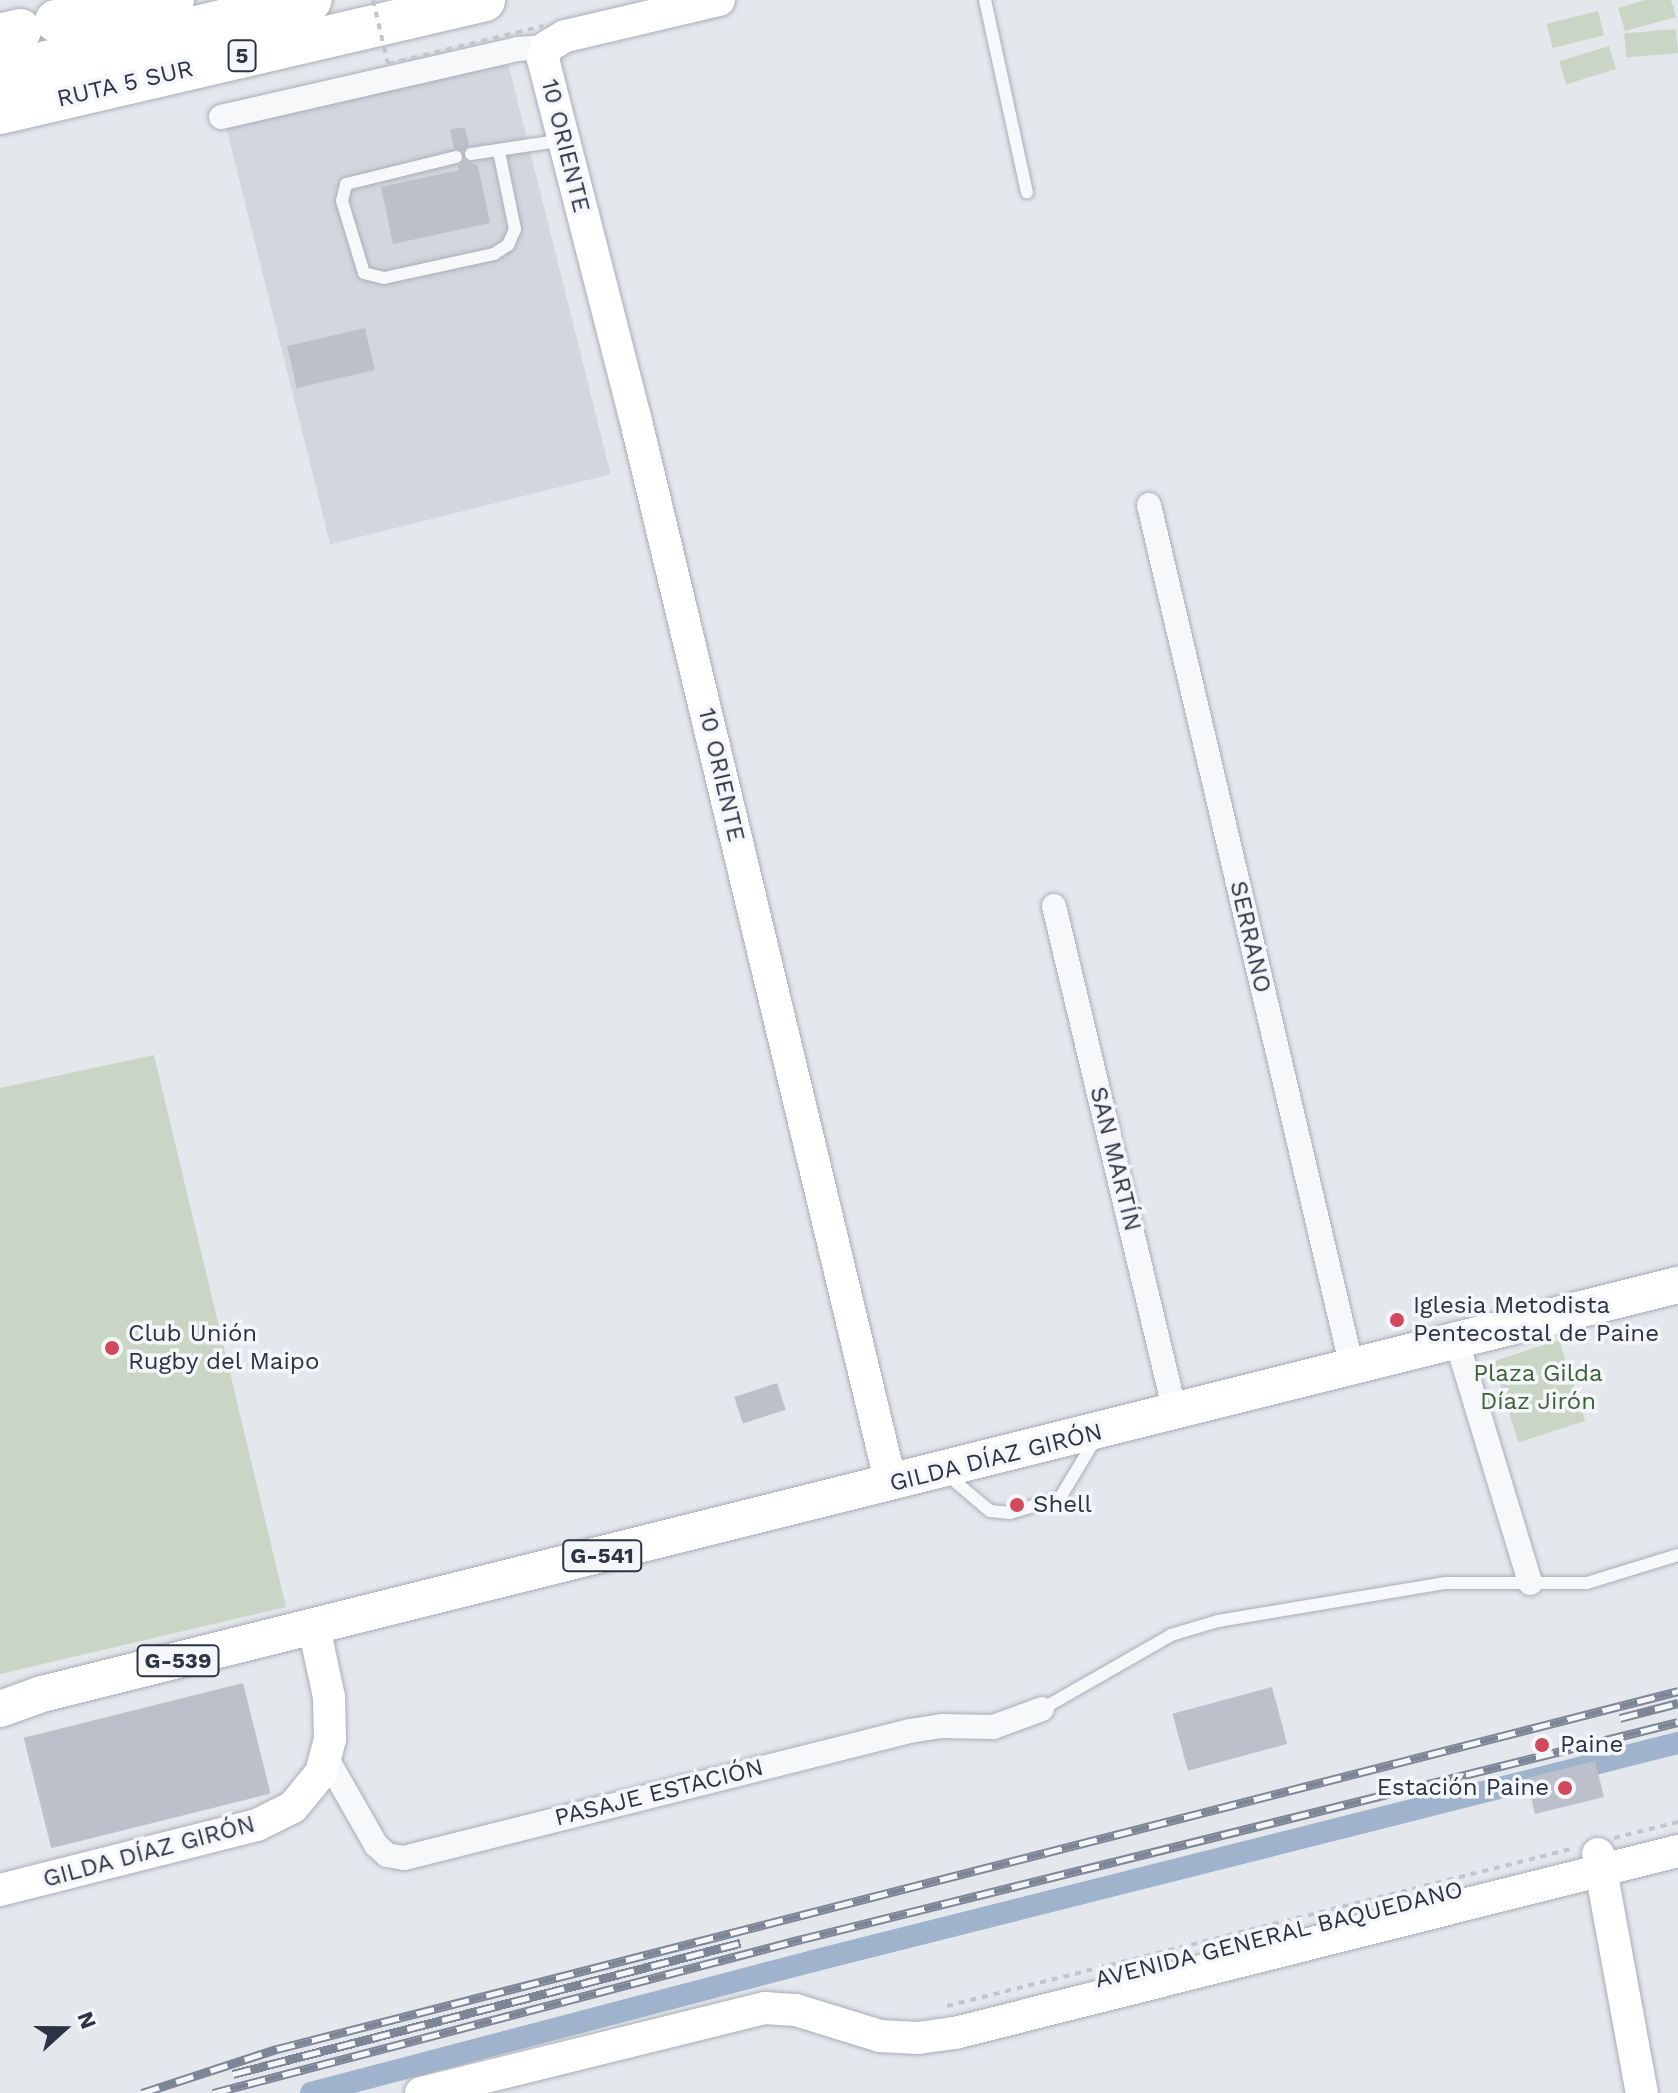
<!DOCTYPE html>
<meta charset="utf-8">
<style>
body{margin:0}
#map{position:relative;width:1678px;height:2093px;overflow:hidden;background:#e4e7ec;font-family:"Work Sans",sans-serif}
div>[style]{position:absolute}
[style*='--x']{left:calc(var(--x)*1px);top:calc(var(--y)*1px);width:calc(var(--w)*1px);rotate:calc(var(--a)*1deg)}
.built>*{inset:0;background:#d2d6de;transform-origin:0 0}
.green>*{inset:0;background:#c9d6c5;transform-origin:0 0}
.canal>*{height:22px;margin:-11px;padding:0 11px;transform-origin:11px;border-radius:11px;background:#9fb4cc}
.building>*{inset:0;background:#bbc0ca;transform-origin:0 0}
.path>*{height:4px;margin-top:-2px;transform-origin:0;background:repeating-linear-gradient(90deg,#c2c5cb 0 6px,transparent 0 12px)}
.roads{filter:drop-shadow(0 0 2px #a9aeb7) drop-shadow(0 0 2px #a9aeb7)}
.lane>*{height:12px;margin:-6px;padding:0 6px;transform-origin:6px;border-radius:6px;background:#f7f8fa}
.street>*{height:24px;margin:-12px;padding:0 12px;transform-origin:12px;border-radius:12px;background:#f7f8fa}
.secondary>*{height:32px;margin:-16px;padding:0 16px;transform-origin:16px;border-radius:16px;background:#fff}
.primary>*{height:36px;margin:-18px;padding:0 18px;transform-origin:18px;border-radius:18px;background:#fff}
.highway>*{height:42px;margin:-21px;padding:0 21px;transform-origin:21px;border-radius:21px;background:#fff}
.rail>*{height:9px;margin-top:-4.5px;transform-origin:0;background:repeating-linear-gradient(90deg,#f4f6f9 0 18px,#7d8696 0 36px);box-sizing:border-box;border-block:2px solid #7d8696}
.path-bridge>*{height:4px;margin-top:-2px;transform-origin:0;background:repeating-linear-gradient(90deg,#c2c5cb 0 6px,transparent 0 12px)}
.dots>*{width:22px;height:22px;translate:-50% -50%;box-sizing:border-box;border:4px solid #f4f6f9;border-radius:50%}
span{translate:-50% -50%;white-space:nowrap;text-align:center;line-height:1.15;-webkit-text-stroke:7px #f4f6f9;paint-order:stroke}
.shield-label span{padding:2px 6px;background:#f4f6f9;border:2px solid;border-radius:6px;-webkit-text-stroke-width:0}
.shield-label{font-size:22px;color:#2b3445;font-weight:700}
.street-label{font-size:24px;color:#2b3445}
.poi-label{font-size:24px;color:#2b3445}
.left{translate:0 -50%;text-align:left}
.right{translate:-100% -50%;text-align:right}
.park-label{font-size:24px;color:#3f6138}
.north{position:absolute;left:24px;top:1989px;width:80px;height:80px;-webkit-text-stroke:6px #f4f6f9;paint-order:stroke;rotate:69deg;font-size:22px;font-weight:700;line-height:32px;text-align:center;color:#2b3445}
.north::after{content:'';display:block;margin:auto;width:28px;height:36px;background:#2b3445;clip-path:polygon(50% 0,100% 100%,50% 72%,0 100%)}
</style>
<div id="map">
<div class="built">
<i style="left:507px;top:59px;width:428px;height:289px;rotate:76deg"></i>
</div>
<div class="green">
<i style="clip-path:polygon(1645px 0,1671px 0,1676px 17px,1625px 31px,1618px 8px)"></i>
<i style="left:1598px;top:11px;width:25px;height:53px;rotate:76deg"></i>
<i style="left:1676px;top:29px;width:24px;height:52px;rotate:85deg"></i>
<i style="left:1609px;top:46px;width:24px;height:52px;rotate:73deg"></i>
<i style="clip-path:polygon(154px 1055px,286px 1607px,0 1674px,0 1088px)"></i>
<i style="left:1559px;top:1340px;width:85px;height:70px;rotate:72deg"></i>
</div>
<div class="canal">
<i style="--x:311;--y:2093;--w:519;--a:-14.73"></i>
<i style="--x:813;--y:1961;--w:892;--a:-14.15"></i>
</div>
<div class="building">
<i style="clip-path:polygon(465px 127px,469px 145px,463px 151px,454px 148px,450px 130px)"></i>
<i style="clip-path:polygon(464px 160px,478px 166px,490px 223px,393px 244px,381px 187px,459px 170px,458px 166px)"></i>
<i style="left:365px;top:328px;width:43px;height:80px;rotate:77deg"></i>
<i style="left:777px;top:1383px;width:28px;height:45px;rotate:72deg"></i>
<i style="left:243px;top:1683px;width:114px;height:226px;rotate:76deg"></i>
<i style="left:1272px;top:1687px;width:59px;height:103px;rotate:75deg"></i>
<i style="left:1595px;top:1761px;width:37px;height:71px;rotate:76deg"></i>
</div>
<div class="path">
<i style="--x:1614;--y:1838;--w:66;--a:-14"></i>
<i style="--x:947;--y:2006;--w:648;--a:-14.12"></i>
</div>
<div class="roads">
<div class="lane">
<i style="--x:985;--y:0;--w:197;--a:77.7"></i>
<i style="--x:471;--y:154;--w:94;--a:-8.6"></i>
<i style="--x:456;--y:157;--w:113;--a:166.2"></i>
<i style="--x:346;--y:184;--w:17;--a:103"></i>
<i style="--x:342;--y:201;--w:75;--a:73"></i>
<i style="--x:364;--y:273;--w:21;--a:14"></i>
<i style="--x:384;--y:278;--w:113;--a:-12.3"></i>
<i style="--x:494;--y:254;--w:17;--a:-33"></i>
<i style="--x:508;--y:245;--w:17;--a:-66"></i>
<i style="--x:515;--y:229;--w:79;--a:-101.7"></i>
<i style="--x:945;--y:1473;--w:59;--a:40.2"></i>
<i style="--x:990;--y:1511;--w:20;--a:6"></i>
<i style="--x:1010;--y:1513;--w:52;--a:-16.7"></i>
<i style="--x:1060;--y:1498;--w:70;--a:-59"></i>
<i style="--x:1042;--y:1709;--w:149;--a:-29.8"></i>
<i style="--x:1171;--y:1635;--w:49;--a:-16.6"></i>
<i style="--x:1218;--y:1621;--w:231;--a:-9.5"></i>
<i style="--x:1446;--y:1583;--w:141;--a:0"></i>
<i style="--x:1587;--y:1583;--w:95;--a:-17.1"></i>
</div>
<div class="street">
<i style="--x:221;--y:117;--w:304;--a:-12.9"></i>
<i style="--x:517;--y:49;--w:30;--a:-4"></i>
<i style="--x:1149;--y:505;--w:887;--a:76.76"></i>
<i style="--x:1054;--y:906;--w:520;--a:76.55"></i>
<i style="--x:1457;--y:1342;--w:252;--a:73.1"></i>
<i style="--x:327;--y:1759;--w:99;--a:60.3"></i>
<i style="--x:376;--y:1845;--w:15;--a:42"></i>
<i style="--x:387;--y:1855;--w:17;--a:10"></i>
<i style="--x:404;--y:1858;--w:522;--a:-14.09"></i>
<i style="--x:910;--y:1731;--w:32;--a:-9"></i>
<i style="--x:942;--y:1726;--w:51;--a:1.1"></i>
<i style="--x:993;--y:1727;--w:52;--a:-20.2"></i>
</div>
<div class="secondary">
<i style="--x:719;--y:0;--w:158;--a:166.8"></i>
<i style="--x:565;--y:36;--w:21;--a:149"></i>
<i style="--x:547;--y:47;--w:13;--a:108"></i>
<i style="--x:543;--y:59;--w:370;--a:75.6"></i>
<i style="--x:635;--y:417;--w:1097;--a:76.51"></i>
<i style="--x:1598;--y:1854;--w:243;--a:79.6"></i>
<i style="--x:0;--y:1890;--w:265;--a:-14.2"></i>
<i style="--x:257;--y:1825;--w:40;--a:-26.6"></i>
<i style="--x:293;--y:1807;--w:44;--a:-50.5"></i>
<i style="--x:321;--y:1773;--w:35;--a:-75"></i>
<i style="--x:330;--y:1739;--w:42;--a:-91.4"></i>
<i style="--x:329;--y:1697;--w:72;--a:-102.1"></i>
<i style="--x:421;--y:2093;--w:354;--a:-13.9"></i>
<i style="--x:765;--y:2008;--w:31;--a:4"></i>
<i style="--x:796;--y:2010;--w:88;--a:17.2"></i>
<i style="--x:880;--y:2036;--w:38;--a:3"></i>
<i style="--x:918;--y:2038;--w:37;--a:-8"></i>
<i style="--x:955;--y:2033;--w:746;--a:-14.13"></i>
</div>
<div class="primary">
<i style="--x:0;--y:1709;--w:45;--a:-19.7"></i>
<i style="--x:42;--y:1694;--w:1686;--a:-14.04"></i>
</div>
<div class="highway">
<i style="--x:56;--y:21;--w:119;--a:-10.2"></i>
<i style="--x:0;--y:35;--w:21;--a:-14"></i>
<i style="--x:0;--y:73;--w:319;--a:-13.2"></i>
<i style="--x:0;--y:113;--w:497;--a:-13.1"></i>
</div>
</div>
<div class="rail">
<i style="--x:1620;--y:1718;--w:60;--a:-14.5"></i>
<i style="--x:233;--y:2074;--w:524;--a:-14.49"></i>
<i style="--x:142;--y:2093;--w:142;--a:-18.1"></i>
<i style="--x:277;--y:2049;--w:1446;--a:-14.33"></i>
<i style="--x:213;--y:2093;--w:609;--a:-14.65"></i>
<i style="--x:802;--y:1939;--w:902;--a:-13.91"></i>
</div>
<div class="path-bridge">
<i style="--x:373;--y:0;--w:66;--a:76.8"></i>
<i style="--x:388;--y:64;--w:160;--a:-13.8"></i>
</div>
<div class="dots">
<i style="left:1397px;top:1320px;background:#d1495b"></i>
<i style="left:112px;top:1348px;background:#d1495b"></i>
<i style="left:1017px;top:1505px;background:#d1495b"></i>
<i style="left:1542px;top:1745px;background:#d1495b"></i>
<i style="left:1565px;top:1788px;background:#d1495b"></i>
</div>
<div class="shield-label">
<span style="left:242px;top:56px">5</span>
<span style="left:602px;top:1556px">G-541</span>
<span style="left:178px;top:1661px">G-539</span>
</div>
<div class="street-label">
<span style="left:125px;top:84px;rotate:-13deg">RUTA 5 SUR</span>
<span style="left:565px;top:146px;rotate:76deg">10 ORIENTE</span>
<span style="left:721px;top:775px;rotate:77deg">10 ORIENTE</span>
<span style="left:1250px;top:937px;rotate:77deg">SERRANO</span>
<span style="left:1115px;top:1159px;rotate:76deg">SAN MARTÍN</span>
<span style="left:996px;top:1458px;rotate:-14deg">GILDA DÍAZ GIRÓN</span>
<span style="left:659px;top:1793px;rotate:-14deg">PASAJE ESTACIÓN</span>
<span style="left:149px;top:1852px;rotate:-15deg">GILDA DÍAZ GIRÓN</span>
<span style="left:1279px;top:1935px;rotate:-14deg">AVENIDA GENERAL BAQUEDANO</span>
</div>
<div class="poi-label">
<span class="left" style="left:1413px;top:1320px">Iglesia Metodista<br>Pentecostal de Paine</span>
<span class="left" style="left:128px;top:1348px">Club Unión<br>Rugby del Maipo</span>
<span class="left" style="left:1033px;top:1505px">Shell</span>
<span class="left" style="left:1560px;top:1745px">Paine</span>
<span class="right" style="left:1549px;top:1788px">Estación Paine</span>
</div>
<div class="park-label">
<span style="left:1538px;top:1388px">Plaza Gilda<br>Díaz Jirón</span>
</div>
<div class="north">N</div>
</div>
